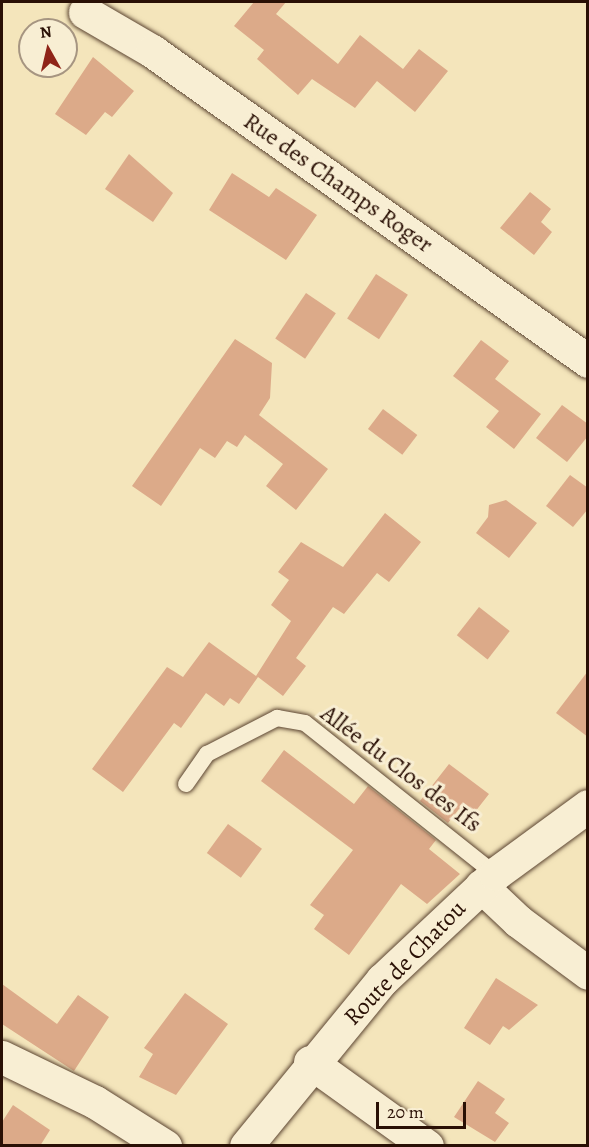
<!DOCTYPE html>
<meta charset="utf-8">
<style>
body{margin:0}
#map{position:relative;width:589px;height:1147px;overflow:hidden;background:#f4e5bb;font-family:Alegreya,serif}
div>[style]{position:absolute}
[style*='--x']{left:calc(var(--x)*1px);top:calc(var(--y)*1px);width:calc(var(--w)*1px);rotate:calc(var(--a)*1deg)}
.building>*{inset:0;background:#dcaa89;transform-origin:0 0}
.roads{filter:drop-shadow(0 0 2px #5c4532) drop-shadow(0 0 2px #5c4532)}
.lane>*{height:16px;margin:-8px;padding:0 8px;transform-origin:8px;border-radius:8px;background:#f8eed3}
.street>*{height:33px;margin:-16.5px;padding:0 16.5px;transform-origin:16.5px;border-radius:16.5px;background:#f8eed3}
.secondary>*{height:33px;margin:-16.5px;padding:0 16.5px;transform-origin:16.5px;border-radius:16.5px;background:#f8eed3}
span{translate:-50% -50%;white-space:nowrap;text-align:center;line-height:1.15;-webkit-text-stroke:6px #f8eed3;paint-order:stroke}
.street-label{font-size:24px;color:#2a1005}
.frame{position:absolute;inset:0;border:3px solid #2a1005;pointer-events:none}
.north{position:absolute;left:18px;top:18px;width:60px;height:60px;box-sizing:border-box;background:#f8eed3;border:2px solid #a69581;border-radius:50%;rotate:352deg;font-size:16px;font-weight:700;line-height:24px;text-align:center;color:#2a1005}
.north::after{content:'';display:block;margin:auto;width:21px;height:27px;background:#8f2418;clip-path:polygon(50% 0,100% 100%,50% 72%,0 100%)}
.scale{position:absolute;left:376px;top:1102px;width:90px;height:27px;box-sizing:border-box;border:3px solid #2a1005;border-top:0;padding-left:8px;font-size:18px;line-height:21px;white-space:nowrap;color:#2a1005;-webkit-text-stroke:4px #f8eed3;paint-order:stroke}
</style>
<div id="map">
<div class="building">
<i style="clip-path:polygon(254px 2px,286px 2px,276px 14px,338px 64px,360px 35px,403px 69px,419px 49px,448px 71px,415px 112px,377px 81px,355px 108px,312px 79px,298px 95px,257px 59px,264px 50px,234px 26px)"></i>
<i style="clip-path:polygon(93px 57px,134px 91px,112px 117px,105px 112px,86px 135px,55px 114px)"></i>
<i style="clip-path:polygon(129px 154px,173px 193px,153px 222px,105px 189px)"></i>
<i style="clip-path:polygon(232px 173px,269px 197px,276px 188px,317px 215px,286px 260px,209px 210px)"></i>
<i style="clip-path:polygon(530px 192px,551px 209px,541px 222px,552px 232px,534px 255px,500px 228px)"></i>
<i style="left:376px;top:274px;width:38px;height:53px;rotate:33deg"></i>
<i style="left:306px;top:293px;width:36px;height:55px;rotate:34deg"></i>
<i style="clip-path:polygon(235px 339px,272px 363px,270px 398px,259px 415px,328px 469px,296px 510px,266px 486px,283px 464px,245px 435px,237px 447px,227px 441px,215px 458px,200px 448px,161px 506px,132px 486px)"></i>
<i style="clip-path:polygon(481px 340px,509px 361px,495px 379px,541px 414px,514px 449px,486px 427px,499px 411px,453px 376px)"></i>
<i style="clip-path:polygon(562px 405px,588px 424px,588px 436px,567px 462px,536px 438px)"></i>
<i style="left:383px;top:409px;width:43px;height:25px;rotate:37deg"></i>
<i style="clip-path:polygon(570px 475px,588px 488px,588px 509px,573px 527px,546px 506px)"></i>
<i style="clip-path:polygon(506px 500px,537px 523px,509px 558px,476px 533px,488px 517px,489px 505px)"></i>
<i style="clip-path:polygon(385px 513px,421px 542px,389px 582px,377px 573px,344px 614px,333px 607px,296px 658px,306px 666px,283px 696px,258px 677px,239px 704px,230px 698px,224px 706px,206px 693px,181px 728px,174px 723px,123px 792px,92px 769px,167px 667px,183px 677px,209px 642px,256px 676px,291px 621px,271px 605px,289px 580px,278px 572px,301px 542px,343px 567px)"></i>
<i style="left:479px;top:607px;width:39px;height:36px;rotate:38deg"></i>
<i style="clip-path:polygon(588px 671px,588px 737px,556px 713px)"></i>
<i style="clip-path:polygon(284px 750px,354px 804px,368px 786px,436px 840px,429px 849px,460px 874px,427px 904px,401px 884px,349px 955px,314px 929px,324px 915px,310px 905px,353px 850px,261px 781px)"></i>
<i style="clip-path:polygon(449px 764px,489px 794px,471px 817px,459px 809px,448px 823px,420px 801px)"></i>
<i style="left:228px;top:824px;width:42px;height:36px;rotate:36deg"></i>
<i style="clip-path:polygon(496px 978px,538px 1005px,509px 1030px,503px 1026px,490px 1045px,464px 1028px)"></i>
<i style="clip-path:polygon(2px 984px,57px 1024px,78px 995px,109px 1017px,74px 1071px,2px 1024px)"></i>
<i style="clip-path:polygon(185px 993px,228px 1024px,176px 1095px,139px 1077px,153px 1054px,144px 1048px)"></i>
<i style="clip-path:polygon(478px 1081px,505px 1099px,495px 1113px,509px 1123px,495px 1142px,454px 1117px)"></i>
<i style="clip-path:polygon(13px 1105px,50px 1130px,40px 1146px,2px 1146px,2px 1122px)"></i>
</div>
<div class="roads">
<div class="lane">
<i style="--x:186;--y:784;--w:37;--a:-55"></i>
<i style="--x:207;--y:754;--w:79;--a:-27.2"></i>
<i style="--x:277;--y:718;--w:28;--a:10"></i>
<i style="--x:305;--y:723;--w:243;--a:38.5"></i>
</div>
<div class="street">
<i style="--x:85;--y:12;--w:78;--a:30.2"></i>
<i style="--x:152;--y:51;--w:535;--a:35.41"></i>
<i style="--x:481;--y:886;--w:51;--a:43.4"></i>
<i style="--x:518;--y:921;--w:87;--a:36.6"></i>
<i style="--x:2;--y:1057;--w:103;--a:25.8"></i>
<i style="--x:95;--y:1102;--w:83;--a:32.2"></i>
<i style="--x:310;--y:1062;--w:144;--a:35.7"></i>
</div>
<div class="secondary">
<i style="--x:246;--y:1146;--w:215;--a:-50.7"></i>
<i style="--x:382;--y:980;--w:155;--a:-43.2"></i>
<i style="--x:495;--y:874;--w:115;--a:-36.2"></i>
</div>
</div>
<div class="street-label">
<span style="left:338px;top:183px;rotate:35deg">Rue des Champs Roger</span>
<span style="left:401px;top:769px;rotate:37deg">Allée du Clos des Ifs</span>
<span style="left:405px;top:963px;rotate:-46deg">Route de Chatou</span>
</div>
<div class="frame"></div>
<div class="north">N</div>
<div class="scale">20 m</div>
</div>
